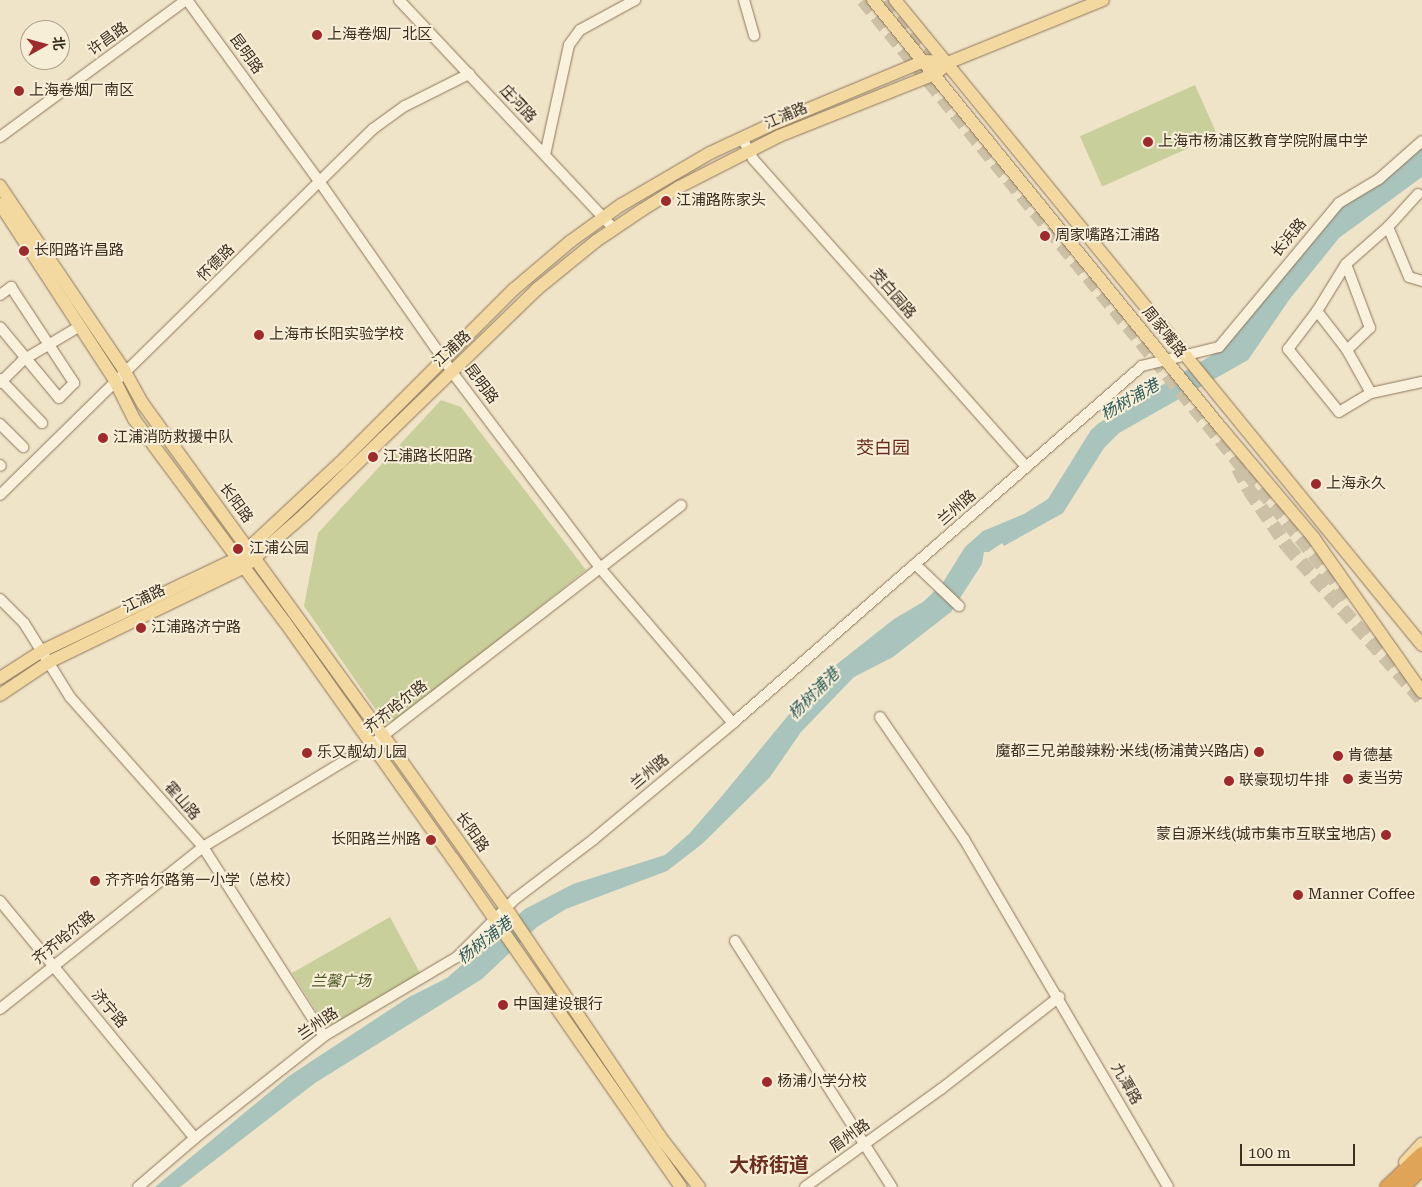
<!DOCTYPE html>
<meta charset="utf-8">
<style>
body{margin:0}
#map{position:relative;width:1422px;height:1187px;overflow:hidden;background:#f0e4c8;font-family:"Roboto Serif","Noto Sans SC",serif}
div>[style]{position:absolute}
[style*='--x']{left:calc(var(--x)*1px);top:calc(var(--y)*1px);width:calc(var(--w)*1px);rotate:calc(var(--a)*1deg)}
.green>*{inset:0;background:#c9cf9b;transform-origin:0 0}
.water>*{inset:0;background:#a9c4bc}
.highway-tunnel>*{height:14px;margin-top:-7px;transform-origin:0;background:repeating-linear-gradient(90deg,#ccc0a6 0 14px,transparent 0 21px)}
.roads{filter:drop-shadow(0 0 1px #8d765c) drop-shadow(0 0 1px #8d765c)}
.minor>*{height:10px;margin:-5px;padding:0 5px;transform-origin:5px;border-radius:5px;background:#faf1dc}
.major>*{height:12px;margin:-6px;padding:0 6px;transform-origin:6px;border-radius:6px;background:#f3d9a0}
.highway>*{height:14px;margin:-7px;padding:0 7px;transform-origin:7px;border-radius:7px;background:#e0a458}
.dots>*{width:14px;height:14px;translate:-50% -50%;box-sizing:border-box;border:2px solid #f7eed8;border-radius:50%}
span{translate:-50% -50%;white-space:nowrap;text-align:center;line-height:1.15;-webkit-text-stroke:4px #f7eed8;paint-order:stroke}
.poi-label{font-size:15px;color:#3d2e20}
.left{translate:0 -50%;text-align:left}
.right{translate:-100% -50%;text-align:right}
.street-label{font-size:15px;color:#3d2e20}
.park-label{font-size:15px;color:#4d5a26;font-style:italic}
.water-label{font-size:16px;color:#2f5d5a;font-style:italic}
.quarter-label{font-size:18px;color:#6b2e1e}
.district-label{font-size:20px;color:#6b2e1e;font-weight:700}
.north{position:absolute;left:20px;top:20px;width:50px;height:50px;box-sizing:border-box;background:#f7eed8;border:1px solid #ada18e;border-radius:50%;rotate:83deg;font-size:14px;font-weight:700;line-height:20px;text-align:center;color:#3d2e20}
.north::after{content:'';display:block;margin:auto;width:18px;height:22px;background:#9e2a2b;clip-path:polygon(50% 0,100% 100%,50% 72%,0 100%)}
.scale{position:absolute;left:1240px;top:1144px;width:115px;height:22px;box-sizing:border-box;border:2px solid #3d2e20;border-top:0;padding-left:6px;font-size:15px;line-height:18px;white-space:nowrap;color:#3d2e20;-webkit-text-stroke:4px #f7eed8;paint-order:stroke}
</style>
<div id="map">
<div class="green">
<i style="left:1195px;top:85px;width:55px;height:126px;rotate:66deg"></i>
<i style="clip-path:polygon(441px 400px,461px 407px,586px 570px,397px 721px,385px 723px,304px 606px,318px 533px)"></i>
<i style="clip-path:polygon(390px 917px,420px 973px,335px 1025px,327px 1024px,322px 1020px,292px 973px)"></i>
</div>
<div class="water">
<i style="clip-path:polygon(1422px 148px,1422px 177px,1339px 238px,1289px 300px,1248px 360px,1119px 433px,1104px 448px,1063px 513px,1004px 546px,1002px 543px,989px 552px,984px 552px,982px 564px,951px 612px,893px 657px,854px 677px,801px 732px,770px 777px,702px 844px,667px 871px,566px 909px,537px 927px,482px 979px,315px 1083px,180px 1187px,155px 1187px,289px 1076px,409px 997px,447px 978px,525px 909px,573px 884px,665px 855px,690px 833px,722px 796px,818px 679px,894px 619px,923px 602px,942px 584px,965px 547px,983px 531px,1024px 514px,1048px 499px,1091px 430px,1099px 423px,1217px 352px,1341px 207px,1394px 172px)"></i>
</div>
<div class="highway-tunnel">
<i style="--x:863;--y:0;--w:769;--a:50.91"></i>
<i style="--x:886;--y:0;--w:89;--a:50"></i>
<i style="--x:1238;--y:468;--w:25;--a:63"></i>
<i style="--x:1249;--y:490;--w:68;--a:55.8"></i>
<i style="--x:1287;--y:546;--w:205;--a:48.8"></i>
</div>
<div class="roads">
<div class="minor">
<i style="--x:187;--y:0;--w:224;--a:53.9"></i>
<i style="--x:319;--y:181;--w:233;--a:55.1"></i>
<i style="--x:452;--y:372;--w:246;--a:52.9"></i>
<i style="--x:600;--y:568;--w:204;--a:49.4"></i>
<i style="--x:399;--y:0;--w:314;--a:46.8"></i>
<i style="--x:744;--y:0;--w:37;--a:74"></i>
<i style="--x:0;--y:137;--w:231;--a:-36.4"></i>
<i style="--x:742;--y:138;--w:24;--a:62"></i>
<i style="--x:753;--y:159;--w:412;--a:48.4"></i>
<i style="--x:545;--y:155;--w:113;--a:-77.7"></i>
<i style="--x:569;--y:45;--w:19;--a:-54"></i>
<i style="--x:580;--y:30;--w:63;--a:-28.6"></i>
<i style="--x:1418;--y:194;--w:45;--a:132.3"></i>
<i style="--x:1388;--y:227;--w:54;--a:67.2"></i>
<i style="--x:1409;--y:277;--w:14;--a:17"></i>
<i style="--x:1346;--y:264;--w:55;--a:121.7"></i>
<i style="--x:1317;--y:311;--w:49;--a:52.4"></i>
<i style="--x:1347;--y:350;--w:49;--a:60.8"></i>
<i style="--x:0;--y:295;--w:14;--a:-36"></i>
<i style="--x:11;--y:287;--w:115;--a:56.7"></i>
<i style="--x:74;--y:383;--w:21;--a:135"></i>
<i style="--x:59;--y:398;--w:92;--a:-129.7"></i>
<i style="--x:1317;--y:311;--w:48;--a:127.3"></i>
<i style="--x:1288;--y:349;--w:81;--a:51"></i>
<i style="--x:1339;--y:412;--w:37;--a:-31"></i>
<i style="--x:1371;--y:393;--w:52;--a:-12.2"></i>
<i style="--x:1347;--y:350;--w:32;--a:-44"></i>
<i style="--x:1370;--y:328;--w:68;--a:-110.6"></i>
<i style="--x:1346;--y:264;--w:56;--a:-41.4"></i>
<i style="--x:0;--y:379;--w:61;--a:46.3"></i>
<i style="--x:0;--y:383;--w:33;--a:-45"></i>
<i style="--x:23;--y:360;--w:66;--a:-30.8"></i>
<i style="--x:0;--y:424;--w:33;--a:45"></i>
<i style="--x:0;--y:465;--w:1;--a:45"></i>
<i style="--x:0;--y:495;--w:523;--a:-44.46"></i>
<i style="--x:373;--y:129;--w:39;--a:-36"></i>
<i style="--x:405;--y:106;--w:72;--a:-26.6"></i>
<i style="--x:915;--y:564;--w:61;--a:43.7"></i>
<i style="--x:0;--y:599;--w:34;--a:45"></i>
<i style="--x:24;--y:623;--w:87;--a:58.1"></i>
<i style="--x:70;--y:697;--w:200;--a:48.4"></i>
<i style="--x:203;--y:847;--w:224;--a:57.4"></i>
<i style="--x:880;--y:717;--w:148;--a:55.5"></i>
<i style="--x:964;--y:839;--w:403;--a:59.6"></i>
<i style="--x:0;--y:901;--w:307;--a:50.6"></i>
<i style="--x:735;--y:941;--w:292;--a:57.5"></i>
<i style="--x:0;--y:1009;--w:260;--a:-38.6"></i>
<i style="--x:203;--y:847;--w:197;--a:-31.3"></i>
<i style="--x:371;--y:745;--w:392;--a:-37.7"></i>
<i style="--x:138;--y:1187;--w:75;--a:-40.7"></i>
<i style="--x:195;--y:1138;--w:164;--a:-38.3"></i>
<i style="--x:324;--y:1036;--w:155;--a:-30.7"></i>
<i style="--x:457;--y:957;--w:82;--a:-45"></i>
<i style="--x:515;--y:899;--w:99;--a:-37.2"></i>
<i style="--x:594;--y:839;--w:181;--a:-39.8"></i>
<i style="--x:733;--y:723;--w:543;--a:-41.12"></i>
<i style="--x:1142;--y:366;--w:79;--a:-13.9"></i>
<i style="--x:1219;--y:347;--w:187;--a:-50.2"></i>
<i style="--x:1339;--y:203;--w:47;--a:-31"></i>
<i style="--x:1379;--y:179;--w:57;--a:-41.5"></i>
<i style="--x:805;--y:1187;--w:168;--a:-35.8"></i>
<i style="--x:941;--y:1089;--w:150;--a:-37.9"></i>
</div>
<div class="major">
<i style="--x:873;--y:0;--w:552;--a:50.89"></i>
<i style="--x:1221;--y:428;--w:143;--a:49.8"></i>
<i style="--x:1313;--y:537;--w:189;--a:54.9"></i>
<i style="--x:895;--y:0;--w:833;--a:50.75"></i>
<i style="--x:0;--y:186;--w:222;--a:56"></i>
<i style="--x:124;--y:370;--w:39;--a:61"></i>
<i style="--x:143;--y:404;--w:409;--a:54.1"></i>
<i style="--x:383;--y:735;--w:212;--a:54.6"></i>
<i style="--x:506;--y:908;--w:282;--a:56"></i>
<i style="--x:664;--y:1142;--w:57;--a:52.1"></i>
<i style="--x:0;--y:204;--w:209;--a:56.9"></i>
<i style="--x:114;--y:379;--w:45;--a:63.4"></i>
<i style="--x:134;--y:419;--w:253;--a:53.4"></i>
<i style="--x:285;--y:622;--w:291;--a:54.7"></i>
<i style="--x:453;--y:859;--w:399;--a:55.2"></i>
<i style="--x:0;--y:678;--w:50;--a:-32.7"></i>
<i style="--x:42;--y:651;--w:217;--a:-25.4"></i>
<i style="--x:238;--y:558;--w:139;--a:-43"></i>
<i style="--x:340;--y:463;--w:245;--a:-45"></i>
<i style="--x:513;--y:290;--w:76;--a:-40.2"></i>
<i style="--x:571;--y:241;--w:62;--a:-35.8"></i>
<i style="--x:621;--y:205;--w:103;--a:-30.3"></i>
<i style="--x:710;--y:153;--w:64;--a:-25"></i>
<i style="--x:768;--y:126;--w:169;--a:-22.6"></i>
<i style="--x:924;--y:61;--w:26;--a:2"></i>
<i style="--x:0;--y:695;--w:59;--a:-34"></i>
<i style="--x:49;--y:662;--w:216;--a:-25.9"></i>
<i style="--x:243;--y:568;--w:82;--a:-41.1"></i>
<i style="--x:305;--y:514;--w:323;--a:-44.1"></i>
<i style="--x:537;--y:289;--w:76;--a:-39.1"></i>
<i style="--x:596;--y:241;--w:55;--a:-34"></i>
<i style="--x:642;--y:210;--w:44;--a:-31.9"></i>
<i style="--x:679;--y:187;--w:112;--a:-27"></i>
<i style="--x:779;--y:136;--w:168;--a:-21.7"></i>
<i style="--x:935;--y:74;--w:19;--a:-39"></i>
<i style="--x:950;--y:62;--w:165;--a:-22.1"></i>
<i style="--x:1405;--y:1162;--w:25;--a:-47"></i>
</div>
<div class="highway">
<i style="--x:1387;--y:1187;--w:48;--a:-43.3"></i>
<i style="--x:1403;--y:1187;--w:27;--a:-45"></i>
</div>
</div>
<div class="dots">
<i style="left:317px;top:35px;background:#9e2a2b"></i>
<i style="left:19px;top:91px;background:#9e2a2b"></i>
<i style="left:1148px;top:142px;background:#9e2a2b"></i>
<i style="left:666px;top:201px;background:#9e2a2b"></i>
<i style="left:1045px;top:236px;background:#9e2a2b"></i>
<i style="left:24px;top:251px;background:#9e2a2b"></i>
<i style="left:259px;top:335px;background:#9e2a2b"></i>
<i style="left:103px;top:438px;background:#9e2a2b"></i>
<i style="left:373px;top:457px;background:#9e2a2b"></i>
<i style="left:1316px;top:484px;background:#9e2a2b"></i>
<i style="left:238px;top:549px;background:#9e2a2b"></i>
<i style="left:141px;top:628px;background:#9e2a2b"></i>
<i style="left:1259px;top:752px;background:#9e2a2b"></i>
<i style="left:307px;top:753px;background:#9e2a2b"></i>
<i style="left:1338px;top:756px;background:#9e2a2b"></i>
<i style="left:1348px;top:779px;background:#9e2a2b"></i>
<i style="left:1229px;top:781px;background:#9e2a2b"></i>
<i style="left:1386px;top:835px;background:#9e2a2b"></i>
<i style="left:431px;top:840px;background:#9e2a2b"></i>
<i style="left:95px;top:881px;background:#9e2a2b"></i>
<i style="left:1298px;top:895px;background:#9e2a2b"></i>
<i style="left:503px;top:1005px;background:#9e2a2b"></i>
<i style="left:767px;top:1082px;background:#9e2a2b"></i>
</div>
<div class="poi-label">
<span class="left" style="left:327px;top:35px">上海卷烟厂北区</span>
<span class="left" style="left:29px;top:91px">上海卷烟厂南区</span>
<span class="left" style="left:1158px;top:142px">上海市杨浦区教育学院附属中学</span>
<span class="left" style="left:676px;top:201px">江浦路陈家头</span>
<span class="left" style="left:1055px;top:236px">周家嘴路江浦路</span>
<span class="left" style="left:34px;top:251px">长阳路许昌路</span>
<span class="left" style="left:269px;top:335px">上海市长阳实验学校</span>
<span class="left" style="left:113px;top:438px">江浦消防救援中队</span>
<span class="left" style="left:383px;top:457px">江浦路长阳路</span>
<span class="left" style="left:1326px;top:484px">上海永久</span>
<span class="left" style="left:249px;top:549px">江浦公园</span>
<span class="left" style="left:151px;top:628px">江浦路济宁路</span>
<span class="right" style="left:1249px;top:752px">魔都三兄弟酸辣粉·米线(杨浦黄兴路店)</span>
<span class="left" style="left:317px;top:753px">乐又靓幼儿园</span>
<span class="left" style="left:1348px;top:756px">肯德基</span>
<span class="left" style="left:1358px;top:779px">麦当劳</span>
<span class="left" style="left:1239px;top:781px">联豪现切牛排</span>
<span class="right" style="left:1376px;top:835px">蒙自源米线(城市集市互联宝地店)</span>
<span class="right" style="left:421px;top:840px">长阳路兰州路</span>
<span class="left" style="left:105px;top:881px">齐齐哈尔路第一小学（总校）</span>
<span class="left" style="left:1308px;top:895px">Manner Coffee</span>
<span class="left" style="left:513px;top:1005px">中国建设银行</span>
<span class="left" style="left:777px;top:1082px">杨浦小学分校</span>
</div>
<div class="street-label">
<span style="left:108px;top:39px;rotate:-36deg">许昌路</span>
<span style="left:246px;top:54px;rotate:54deg">昆明路</span>
<span style="left:518px;top:104px;rotate:47deg">庄河路</span>
<span style="left:786px;top:116px;rotate:-23deg">江浦路</span>
<span style="left:1289px;top:238px;rotate:-50deg">长浜路</span>
<span style="left:216px;top:263px;rotate:-45deg">怀德路</span>
<span style="left:893px;top:294px;rotate:49deg">茭白园路</span>
<span style="left:1164px;top:332px;rotate:51deg">周家嘴路</span>
<span style="left:452px;top:349px;rotate:-43deg">江浦路</span>
<span style="left:481px;top:384px;rotate:53deg">昆明路</span>
<span style="left:236px;top:503px;rotate:54deg">长阳路</span>
<span style="left:957px;top:508px;rotate:-41deg">兰州路</span>
<span style="left:144px;top:599px;rotate:-26deg">江浦路</span>
<span style="left:396px;top:707px;rotate:-38deg">齐齐哈尔路</span>
<span style="left:650px;top:772px;rotate:-40deg">兰州路</span>
<span style="left:182px;top:801px;rotate:49deg">霍山路</span>
<span style="left:472px;top:832px;rotate:55deg">长阳路</span>
<span style="left:64px;top:938px;rotate:-39deg">齐齐哈尔路</span>
<span style="left:109px;top:1009px;rotate:49deg">济宁路</span>
<span style="left:318px;top:1024px;rotate:-34deg">兰州路</span>
<span style="left:1126px;top:1084px;rotate:60deg">九潭路</span>
<span style="left:850px;top:1136px;rotate:-36deg">眉州路</span>
</div>
<div class="park-label">
<span style="left:341px;top:982px">兰馨广场</span>
</div>
<div class="water-label">
<span style="left:1130px;top:400px;rotate:-30deg">杨树浦港</span>
<span style="left:814px;top:694px;rotate:-45deg">杨树浦港</span>
<span style="left:485px;top:941px;rotate:-38deg">杨树浦港</span>
</div>
<div class="quarter-label">
<span style="left:883px;top:448px">茭白园</span>
</div>
<div class="district-label">
<span style="left:769px;top:1165px">大桥街道</span>
</div>
<div class="north">北</div>
<div class="scale">100 m</div>
</div>
